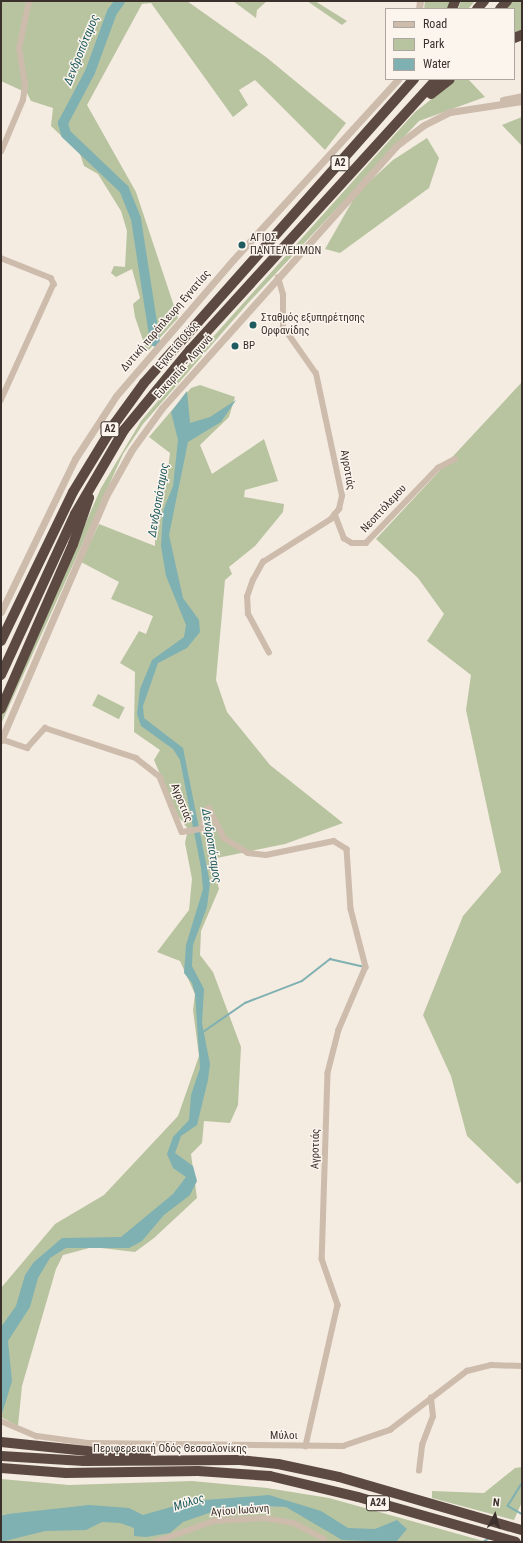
<!DOCTYPE html>
<meta charset="utf-8">
<style>
body{margin:0}
#map{position:relative;width:523px;height:1543px;overflow:hidden;background:#f4ebe1;font-family:"Roboto Condensed",sans-serif}
div>[style]{position:absolute}
[style*='--x']{left:calc(var(--x)*1px);top:calc(var(--y)*1px);width:calc(var(--w)*1px);rotate:calc(var(--a)*1deg)}
.green>*{inset:0;background:#b8c4a0;transform-origin:0 0}
.water>*{inset:0;background:#7fb0b2}
.stream>*{height:1.5px;margin:-0.75px;padding:0 0.75px;transform-origin:0.75px;border-radius:0.75px;background:#7fb0b2}
.river>*{height:10px;margin:-5px;padding:0 5px;transform-origin:5px;border-radius:5px;background:#7fb0b2}
.minor>*{height:5.5px;margin:-2.75px;padding:0 2.75px;transform-origin:2.75px;border-radius:2.75px;background:#cdbbac}
.tertiary>*{height:7px;margin:-3.5px;padding:0 3.5px;transform-origin:3.5px;border-radius:3.5px;background:#cdbbac}
.motorway>*{height:10px;margin:-5px;padding:0 5px;transform-origin:5px;border-radius:5px;background:#5c4a42}
.dots>*{width:11px;height:11px;translate:-50% -50%;box-sizing:border-box;border:2px solid #fbf5ee;border-radius:50%}
span{translate:-50% -50%;white-space:nowrap;text-align:center;line-height:1.15;-webkit-text-stroke:3px #fbf5ee;paint-order:stroke}
.shield-label span{padding:1px 3px;background:#fbf5ee;border:1px solid;border-radius:3px;-webkit-text-stroke-width:0}
.shield-label{font-size:10px;color:#3b302b;font-weight:700}
.poi-label{font-size:11px;color:#3b302b}
.left{translate:0 -50%;text-align:left}
.street-label{font-size:11px;color:#3b302b}
.water-label{font-size:12px;color:#1f5a5e;font-style:italic}
.frame{position:absolute;inset:0;border:2px solid #3b302b;pointer-events:none}
.legend{position:absolute;left:385px;top:8px;width:130px;height:72px;box-sizing:border-box;background:#fbf5ee;border:1px solid #aea6a0;margin:0;padding:5px 7px;list-style:none;font-size:12px;color:#3b302b}
.legend li{display:flex;align-items:center;gap:8px;height:20px}
.legend b{width:20px;border:1px solid #aea6a0}
.north{position:absolute;left:475px;top:1495px;width:40px;height:40px;-webkit-text-stroke:3px #fbf5ee;paint-order:stroke;rotate:6deg;font-size:11px;font-weight:700;line-height:16px;text-align:center;color:#3b302b}
.north::after{content:'';display:block;margin:auto;width:14px;height:18px;background:#3b302b;clip-path:polygon(50% 0,100% 100%,50% 72%,0 100%)}
</style>
<div id="map">
<div class="green">
<i style="clip-path:polygon(1px 1px,187px 1px,266px 57px,346px 123px,325px 150px,255px 80px,239px 90px,248px 105px,233px 117px,151px 3px,142px 4px,87px 105px,136px 192px,178px 318px,147px 352px,135px 317px,133px 304px,140px 298px,132px 269px,116px 277px,111px 273px,114px 266px,125px 267px,127px 231px,121px 211px,98px 174px,84px 166px,80px 154px,51px 126px,53px 108px,31px 101px,27px 93px,1px 81px)"></i>
<i style="clip-path:polygon(233px 1px,267px 1px,257px 10px,256px 18px)"></i>
<i style="clip-path:polygon(307px 1px,315px 1px,347px 21px,342px 25px)"></i>
<i style="clip-path:polygon(425px 1px,451px 1px,448px 9px,424px 9px)"></i>
<i style="clip-path:polygon(461px 1px,475px 1px,468px 9px,458px 9px)"></i>
<i style="clip-path:polygon(513px 1px,522px 1px,522px 31px,514px 36px,514px 9px,506px 9px)"></i>
<i style="clip-path:polygon(457px 79px,468px 79px,485px 97px,419px 121px,249px 302px,143px 424px,123px 454px,1px 724px,1px 715px,101px 488px,141px 421px,195px 357px,415px 112px)"></i>
<i style="clip-path:polygon(522px 117px,522px 146px,502px 125px)"></i>
<i style="clip-path:polygon(427px 138px,439px 158px,429px 188px,340px 253px,325px 249px,357px 193px,393px 160px)"></i>
<i style="clip-path:polygon(522px 382px,522px 1181px,517px 1184px,467px 1136px,451px 1076px,423px 1015px,463px 916px,501px 872px,466px 710px,471px 675px,427px 641px,444px 614px,418px 578px,376px 539px)"></i>
<i style="clip-path:polygon(200px 385px,235px 397px,229px 417px,200px 445px,212px 474px,264px 439px,278px 481px,245px 490px,244px 497px,284px 504px,283px 512px,255px 546px,229px 567px,232px 574px,225px 580px,216px 680px,227px 712px,270px 765px,343px 823px,285px 844px,212px 859px,219px 889px,201px 931px,200px 955px,213px 972px,241px 1047px,238px 1105px,230px 1123px,204px 1121px,202px 1143px,191px 1154px,197px 1198px,154px 1238px,135px 1252px,93px 1247px,63px 1255px,56px 1269px,22px 1386px,18px 1426px,1px 1417px,1px 1288px,55px 1224px,104px 1195px,178px 1116px,199px 1056px,193px 1010px,195px 994px,180px 961px,157px 952px,189px 910px,192px 879px,185px 843px,188px 829px,178px 816px,154px 760px,160px 750px,134px 732px,135px 672px,120px 663px,139px 631px,146px 634px,153px 616px,111px 599px,119px 582px,81px 562px,99px 524px,155px 546px,155px 518px,166px 486px,170px 453px,149px 437px,191px 388px)"></i>
<i style="left:98px;top:694px;width:30px;height:13px;rotate:27deg"></i>
<i style="clip-path:polygon(522px 1467px,522px 1502px,514px 1520px,432px 1498px,432px 1491px,484px 1493px,515px 1468px)"></i>
<i style="clip-path:polygon(1px 1479px,69px 1485px,192px 1481px,267px 1488px,329px 1498px,487px 1542px,1px 1542px)"></i>
</div>
<div class="water">
<i style="clip-path:polygon(187px 391px,190px 423px,210px 417px,236px 400px,221px 422px,188px 442px,169px 535px,183px 598px,199px 620px,200px 632px,187px 648px,158px 663px,143px 706px,144px 718px,183px 748px,210px 883px,207px 907px,193px 945px,192px 966px,204px 989px,202px 1023px,210px 1064px,208px 1080px,197px 1125px,181px 1136px,175px 1153px,193px 1166px,197px 1181px,190px 1195px,164px 1215px,142px 1241px,129px 1248px,66px 1248px,50px 1258px,38px 1278px,30px 1307px,8px 1341px,12px 1381px,1px 1417px,1px 1327px,16px 1306px,25px 1275px,34px 1262px,62px 1238px,121px 1237px,173px 1194px,186px 1177px,173px 1168px,167px 1154px,173px 1137px,189px 1120px,191px 1095px,200px 1068px,195px 994px,192px 983px,184px 973px,186px 945px,203px 889px,201px 868px,180px 760px,173px 749px,141px 726px,137px 714px,140px 689px,152px 660px,184px 637px,186px 625px,166px 576px,161px 546px,163px 511px,173px 486px,178px 440px,171px 412px)"></i>
<i style="clip-path:polygon(269px 1495px,321px 1511px,348px 1528px,375px 1529px,397px 1520px,407px 1529px,396px 1542px,342px 1540px,286px 1507px,265px 1506px,212px 1512px,183px 1522px,170px 1533px,146px 1537px,134px 1536px,134px 1528px,120px 1523px,102px 1522px,86px 1530px,45px 1531px,1px 1542px,1px 1516px,8px 1514px,89px 1505px,129px 1508px,143px 1515px,192px 1501px)"></i>
</div>
<div class="stream">
<i style="--x:203;--y:1032;--w:51;--a:-34.6"></i>
<i style="--x:245;--y:1003;--w:61;--a:-21.1"></i>
<i style="--x:302;--y:981;--w:36;--a:-38"></i>
<i style="--x:330;--y:959;--w:32;--a:13"></i>
<i style="--x:522;--y:1484;--w:26;--a:122"></i>
<i style="--x:508;--y:1506;--w:16;--a:30"></i>
<i style="--x:483;--y:1542;--w:6;--a:-31"></i>
</div>
<div class="river">
<i style="--x:120;--y:1;--w:14;--a:126"></i>
<i style="--x:112;--y:12;--w:64;--a:110.1"></i>
<i style="--x:90;--y:72;--w:58;--a:117.9"></i>
<i style="--x:63;--y:123;--w:11;--a:75"></i>
<i style="--x:66;--y:134;--w:80;--a:43.5"></i>
<i style="--x:124;--y:189;--w:32;--a:68"></i>
<i style="--x:136;--y:219;--w:124;--a:81.2"></i>
</div>
<div class="minor">
<i style="--x:1;--y:152;--w:56;--a:-67.1"></i>
<i style="--x:23;--y:100;--w:15;--a:-82"></i>
<i style="--x:25;--y:85;--w:36;--a:-99"></i>
<i style="--x:19;--y:49;--w:49;--a:-78.2"></i>
<i style="--x:1;--y:258;--w:54;--a:21.8"></i>
<i style="--x:51;--y:278;--w:7;--a:63"></i>
<i style="--x:54;--y:284;--w:128;--a:114.4"></i>
<i style="--x:335;--y:514;--w:26;--a:69"></i>
<i style="--x:344;--y:538;--w:9;--a:32"></i>
<i style="--x:352;--y:543;--w:14;--a:0"></i>
<i style="--x:366;--y:543;--w:104;--a:-46.2"></i>
<i style="--x:438;--y:468;--w:19;--a:-28"></i>
<i style="--x:269;--y:653;--w:44;--a:-118.3"></i>
<i style="--x:248;--y:614;--w:17;--a:-93"></i>
<i style="--x:247;--y:597;--w:18;--a:-71"></i>
<i style="--x:253;--y:580;--w:21;--a:-61"></i>
<i style="--x:263;--y:562;--w:80;--a:-32.3"></i>
<i style="--x:331;--y:519;--w:13;--a:-51"></i>
<i style="--x:339;--y:509;--w:13;--a:-77"></i>
<i style="--x:342;--y:496;--w:125;--a:-102"></i>
<i style="--x:316;--y:374;--w:57;--a:-125.1"></i>
<i style="--x:283;--y:327;--w:32;--a:-90"></i>
<i style="--x:283;--y:295;--w:18;--a:-106"></i>
<i style="--x:1;--y:739;--w:28;--a:19"></i>
<i style="--x:27;--y:748;--w:27;--a:-48"></i>
<i style="--x:45;--y:728;--w:96;--a:18.2"></i>
<i style="--x:136;--y:758;--w:31;--a:38"></i>
<i style="--x:160;--y:777;--w:59;--a:68.2"></i>
<i style="--x:182;--y:832;--w:20;--a:-9"></i>
<i style="--x:202;--y:829;--w:18;--a:-81"></i>
<i style="--x:205;--y:811;--w:5;--a:-37"></i>
<i style="--x:209;--y:808;--w:34;--a:63"></i>
<i style="--x:224;--y:838;--w:28;--a:32"></i>
<i style="--x:248;--y:853;--w:18;--a:6"></i>
<i style="--x:266;--y:855;--w:69;--a:-11.6"></i>
<i style="--x:334;--y:841;--w:15;--a:32"></i>
<i style="--x:347;--y:849;--w:60;--a:86.2"></i>
<i style="--x:351;--y:909;--w:60;--a:75.5"></i>
<i style="--x:366;--y:967;--w:69;--a:113.2"></i>
<i style="--x:339;--y:1030;--w:44;--a:104.3"></i>
<i style="--x:328;--y:1073;--w:186;--a:91.8"></i>
<i style="--x:322;--y:1259;--w:49;--a:70.8"></i>
<i style="--x:338;--y:1305;--w:145;--a:102.8"></i>
<i style="--x:1;--y:1421;--w:39;--a:23"></i>
<i style="--x:37;--y:1436;--w:51;--a:7.8"></i>
<i style="--x:88;--y:1443;--w:255;--a:0.7"></i>
<i style="--x:343;--y:1446;--w:50;--a:-18.8"></i>
<i style="--x:390;--y:1430;--w:97;--a:-37.5"></i>
<i style="--x:467;--y:1371;--w:25;--a:-14"></i>
<i style="--x:491;--y:1365;--w:31;--a:2"></i>
<i style="--x:419;--y:1471;--w:26;--a:-83"></i>
<i style="--x:422;--y:1445;--w:30;--a:-69"></i>
<i style="--x:433;--y:1417;--w:19;--a:-96"></i>
<i style="--x:155;--y:1542;--w:63;--a:-19.6"></i>
<i style="--x:214;--y:1521;--w:51;--a:-3.4"></i>
<i style="--x:265;--y:1518;--w:29;--a:10"></i>
<i style="--x:294;--y:1523;--w:34;--a:28"></i>
</div>
<div class="tertiary">
<i style="--x:419;--y:9;--w:8;--a:-83"></i>
<i style="--x:503;--y:100;--w:19;--a:-12"></i>
<i style="--x:1;--y:612;--w:170;--a:-64.2"></i>
<i style="--x:75;--y:459;--w:75;--a:-56.9"></i>
<i style="--x:116;--y:396;--w:179;--a:-49.3"></i>
<i style="--x:233;--y:260;--w:245;--a:-47.6"></i>
<i style="--x:1;--y:740;--w:266;--a:-66.7"></i>
<i style="--x:106;--y:496;--w:51;--a:-60.9"></i>
<i style="--x:131;--y:451;--w:53;--a:-54.2"></i>
<i style="--x:162;--y:408;--w:351;--a:-48.2"></i>
<i style="--x:396;--y:146;--w:35;--a:-37"></i>
<i style="--x:424;--y:125;--w:29;--a:-27"></i>
<i style="--x:450;--y:112;--w:73;--a:-8.7"></i>
</div>
<div class="motorway">
<i style="--x:452;--y:9;--w:9;--a:-69"></i>
<i style="--x:477;--y:9;--w:11;--a:-49"></i>
<i style="--x:500;--y:9;--w:11;--a:-49"></i>
<i style="--x:514;--y:38;--w:9;--a:-21"></i>
<i style="--x:431;--y:94;--w:24;--a:-38"></i>
<i style="--x:1;--y:641;--w:165;--a:-64.2"></i>
<i style="--x:73;--y:492;--w:81;--a:-58.7"></i>
<i style="--x:115;--y:423;--w:49;--a:-54.1"></i>
<i style="--x:144;--y:383;--w:407;--a:-48.4"></i>
<i style="--x:1;--y:675;--w:177;--a:-65.3"></i>
<i style="--x:75;--y:514;--w:97;--a:-59.7"></i>
<i style="--x:124;--y:430;--w:104;--a:-50.5"></i>
<i style="--x:190;--y:350;--w:367;--a:-47.7"></i>
<i style="--x:1;--y:709;--w:180;--a:-66.4"></i>
<i style="--x:73;--y:544;--w:49;--a:-70.8"></i>
<i style="--x:1;--y:1442;--w:96;--a:6"></i>
<i style="--x:96;--y:1452;--w:50;--a:2.3"></i>
<i style="--x:1;--y:1456;--w:83;--a:3.4"></i>
<i style="--x:84;--y:1461;--w:156;--a:-0.4"></i>
<i style="--x:240;--y:1460;--w:38;--a:6"></i>
<i style="--x:278;--y:1464;--w:62;--a:12"></i>
<i style="--x:339;--y:1477;--w:191;--a:16.2"></i>
<i style="--x:1;--y:1468;--w:65;--a:4.4"></i>
<i style="--x:66;--y:1473;--w:132;--a:-0.9"></i>
<i style="--x:198;--y:1471;--w:72;--a:4"></i>
<i style="--x:270;--y:1476;--w:90;--a:13.4"></i>
<i style="--x:358;--y:1497;--w:164;--a:15.9"></i>
</div>
<div class="dots">
<i style="left:242px;top:245px;background:#1f5a5e"></i>
<i style="left:253px;top:325px;background:#1f5a5e"></i>
<i style="left:235px;top:346px;background:#1f5a5e"></i>
</div>
<div class="shield-label">
<span style="left:340px;top:163px">Α2</span>
<span style="left:110px;top:429px">Α2</span>
<span style="left:378px;top:1503px">Α24</span>
</div>
<div class="poi-label">
<span class="left" style="left:250px;top:245px">ΑΓΙΟΣ<br>ΠΑΝΤΕΛΕΗΜΩΝ</span>
<span class="left" style="left:261px;top:325px">Σταθμός εξυπηρέτησης<br>Ορφανίδης</span>
<span class="left" style="left:243px;top:346px">BP</span>
</div>
<div class="street-label">
<span style="left:166px;top:321px;rotate:-49deg">Δυτική παράπλευρη Εγνατίας</span>
<span style="left:178px;top:346px;rotate:-49deg">Εγνατία Οδός</span>
<span style="left:184px;top:367px;rotate:-48deg">Ευκαρπία - Λαγυνά</span>
<span style="left:347px;top:470px;rotate:80deg">Αγροτιάς</span>
<span style="left:384px;top:509px;rotate:-47deg">Νεοπτόλεμου</span>
<span style="left:181px;top:803px;rotate:68deg">Αγροτιάς</span>
<span style="left:316px;top:1149px;rotate:-89deg">Αγροτιάς</span>
<span style="left:284px;top:1436px">Μύλοι</span>
<span style="left:170px;top:1449px">Περιφερειακή Οδός Θεσσαλονίκης</span>
<span style="left:240px;top:1511px;rotate:-4deg">Αγίου Ιωάννη</span>
</div>
<div class="water-label">
<span style="left:82px;top:50px;rotate:-68deg">Δενδροπόταμος</span>
<span style="left:159px;top:500px;rotate:-80deg">Δενδροπόταμος</span>
<span style="left:211px;top:846px;rotate:81deg">Δενδροπόταμος</span>
<span style="left:189px;top:1503px;rotate:-18deg">Μύλος</span>
</div>
<div class="frame"></div>
<ul class="legend">
<li><b style="height:5px;background:#cdbbac"></b>Road</li>
<li><b style="height:11px;background:#b8c4a0"></b>Park</li>
<li><b style="height:11px;background:#7fb0b2"></b>Water</li>
</ul>
<div class="north">N</div>
</div>
